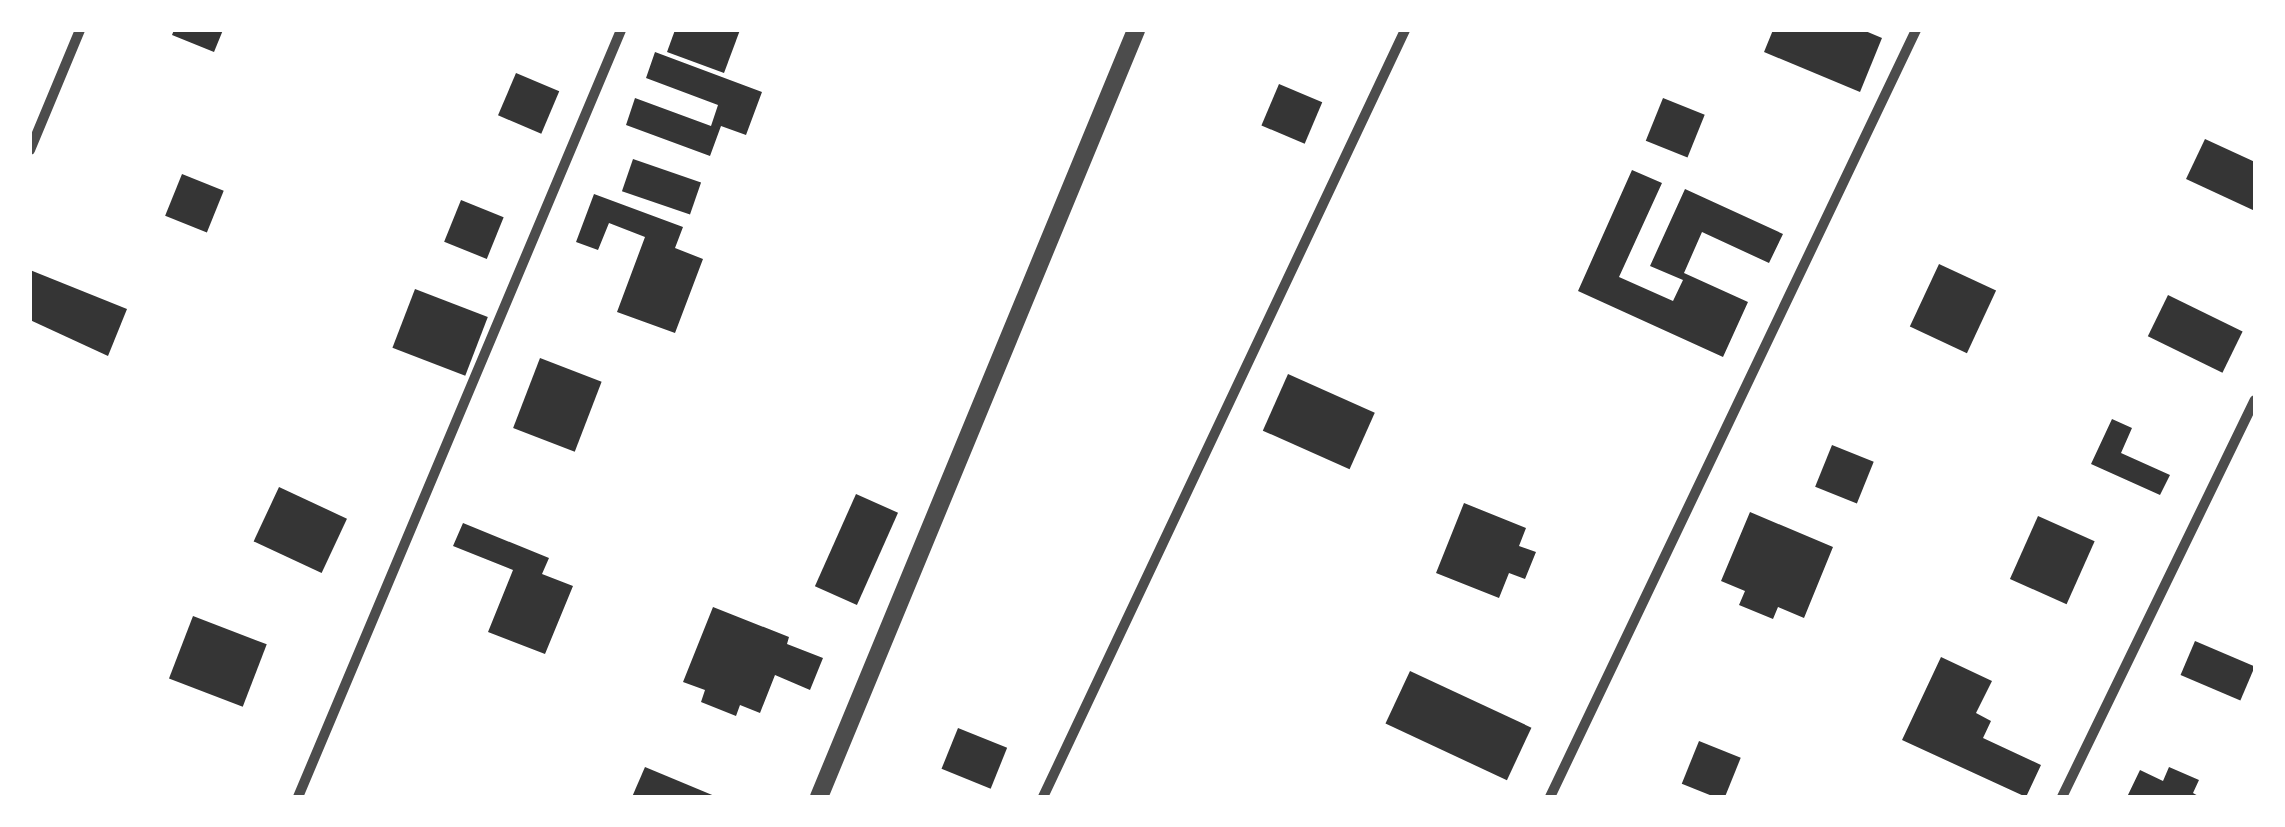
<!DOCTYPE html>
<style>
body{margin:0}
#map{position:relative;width:2285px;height:827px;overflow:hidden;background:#fff;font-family:Rubik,sans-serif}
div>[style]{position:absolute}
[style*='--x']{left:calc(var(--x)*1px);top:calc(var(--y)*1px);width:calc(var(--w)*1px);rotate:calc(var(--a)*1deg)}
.building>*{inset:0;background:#353535;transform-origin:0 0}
.minor>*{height:10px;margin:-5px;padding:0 5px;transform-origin:5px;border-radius:5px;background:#4c4c4c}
.tertiary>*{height:18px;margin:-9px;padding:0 9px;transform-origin:9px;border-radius:9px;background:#4c4c4c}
span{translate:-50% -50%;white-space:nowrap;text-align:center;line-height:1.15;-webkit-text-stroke:10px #fff;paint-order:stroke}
.frame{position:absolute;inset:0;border:32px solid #fff;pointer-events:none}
</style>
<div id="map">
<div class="building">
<i style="clip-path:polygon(174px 30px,223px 30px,214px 52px,172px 35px)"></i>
<i style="clip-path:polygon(675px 30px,740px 30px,724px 73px,667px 52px)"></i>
<i style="clip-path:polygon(1773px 30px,1863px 30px,1882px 38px,1860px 92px,1764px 52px)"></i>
<i style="clip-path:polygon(655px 52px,762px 92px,746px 135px,721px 126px,710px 156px,626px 125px,635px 98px,711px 126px,718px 105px,646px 78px)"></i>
<i style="left:516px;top:73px;width:47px;height:46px;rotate:23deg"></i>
<i style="left:1279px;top:84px;width:47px;height:45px;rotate:23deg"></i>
<i style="left:1663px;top:98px;width:45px;height:46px;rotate:22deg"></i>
<i style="clip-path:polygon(2205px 139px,2255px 162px,2255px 211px,2186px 179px)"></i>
<i style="left:633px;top:159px;width:72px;height:34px;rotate:19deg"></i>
<i style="clip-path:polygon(1632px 170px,1662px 183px,1619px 277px,1673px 301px,1683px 280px,1650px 266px,1685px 189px,1783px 234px,1769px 263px,1702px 232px,1684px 273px,1748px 302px,1723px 357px,1578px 291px)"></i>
<i style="left:182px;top:174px;width:45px;height:45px;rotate:22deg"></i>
<i style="clip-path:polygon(594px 194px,683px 227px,675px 248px,703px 259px,675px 333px,617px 312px,645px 237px,609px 223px,598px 250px,576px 242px)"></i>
<i style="left:461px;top:200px;width:46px;height:45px;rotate:22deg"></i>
<i style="left:1939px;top:264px;width:63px;height:69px;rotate:25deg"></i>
<i style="clip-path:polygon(30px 270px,127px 309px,108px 356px,30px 320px)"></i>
<i style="left:415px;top:289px;width:78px;height:63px;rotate:21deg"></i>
<i style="left:2168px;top:295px;width:83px;height:46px;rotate:26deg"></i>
<i style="left:540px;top:358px;width:66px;height:75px;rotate:21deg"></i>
<i style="left:1288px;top:374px;width:95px;height:62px;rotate:24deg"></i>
<i style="clip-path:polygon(2112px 419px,2132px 428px,2121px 453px,2170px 475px,2160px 495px,2091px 464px)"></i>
<i style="left:1832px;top:445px;width:45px;height:45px;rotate:22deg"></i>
<i style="left:279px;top:487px;width:75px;height:60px;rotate:25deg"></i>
<i style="left:856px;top:494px;width:46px;height:101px;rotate:24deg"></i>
<i style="clip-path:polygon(1464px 503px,1526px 528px,1519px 546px,1536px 552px,1525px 579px,1509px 573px,1499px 598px,1436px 573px)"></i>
<i style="clip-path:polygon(1750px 512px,1833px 547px,1804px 618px,1778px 607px,1773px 619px,1739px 605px,1745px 591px,1721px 581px)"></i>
<i style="left:2038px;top:516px;width:62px;height:69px;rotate:24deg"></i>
<i style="clip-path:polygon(463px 523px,549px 558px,542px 574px,573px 586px,545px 654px,488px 632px,513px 570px,453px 546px)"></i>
<i style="clip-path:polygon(713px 607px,789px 637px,787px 644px,823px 658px,810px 690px,775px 675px,760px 713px,740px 705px,736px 716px,701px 702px,705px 690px,683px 682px)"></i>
<i style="left:193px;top:616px;width:79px;height:67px;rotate:21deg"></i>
<i style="left:2195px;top:641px;width:65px;height:37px;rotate:23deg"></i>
<i style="clip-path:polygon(1941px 657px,1992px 681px,1976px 713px,1991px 721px,1983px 738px,2041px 765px,2026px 797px,1902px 740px)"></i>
<i style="left:1410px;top:671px;width:134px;height:58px;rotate:25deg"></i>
<i style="left:958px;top:728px;width:53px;height:44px;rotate:22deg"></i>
<i style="left:1699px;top:741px;width:45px;height:46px;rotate:22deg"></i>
<i style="clip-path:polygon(645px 767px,717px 797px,632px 797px)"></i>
<i style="clip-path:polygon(2169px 767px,2199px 780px,2193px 793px,2200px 797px,2127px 797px,2140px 770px,2163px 781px)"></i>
</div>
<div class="minor">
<i style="--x:30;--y:150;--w:130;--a:-67.4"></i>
<i style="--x:298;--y:797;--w:832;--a:-67.16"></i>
<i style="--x:1043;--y:797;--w:848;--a:-64.73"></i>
<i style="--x:1550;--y:797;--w:850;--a:-64.49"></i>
<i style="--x:2062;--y:797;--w:441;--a:-64.1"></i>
</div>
<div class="tertiary">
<i style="--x:819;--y:797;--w:830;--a:-67.54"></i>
</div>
<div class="frame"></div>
</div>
